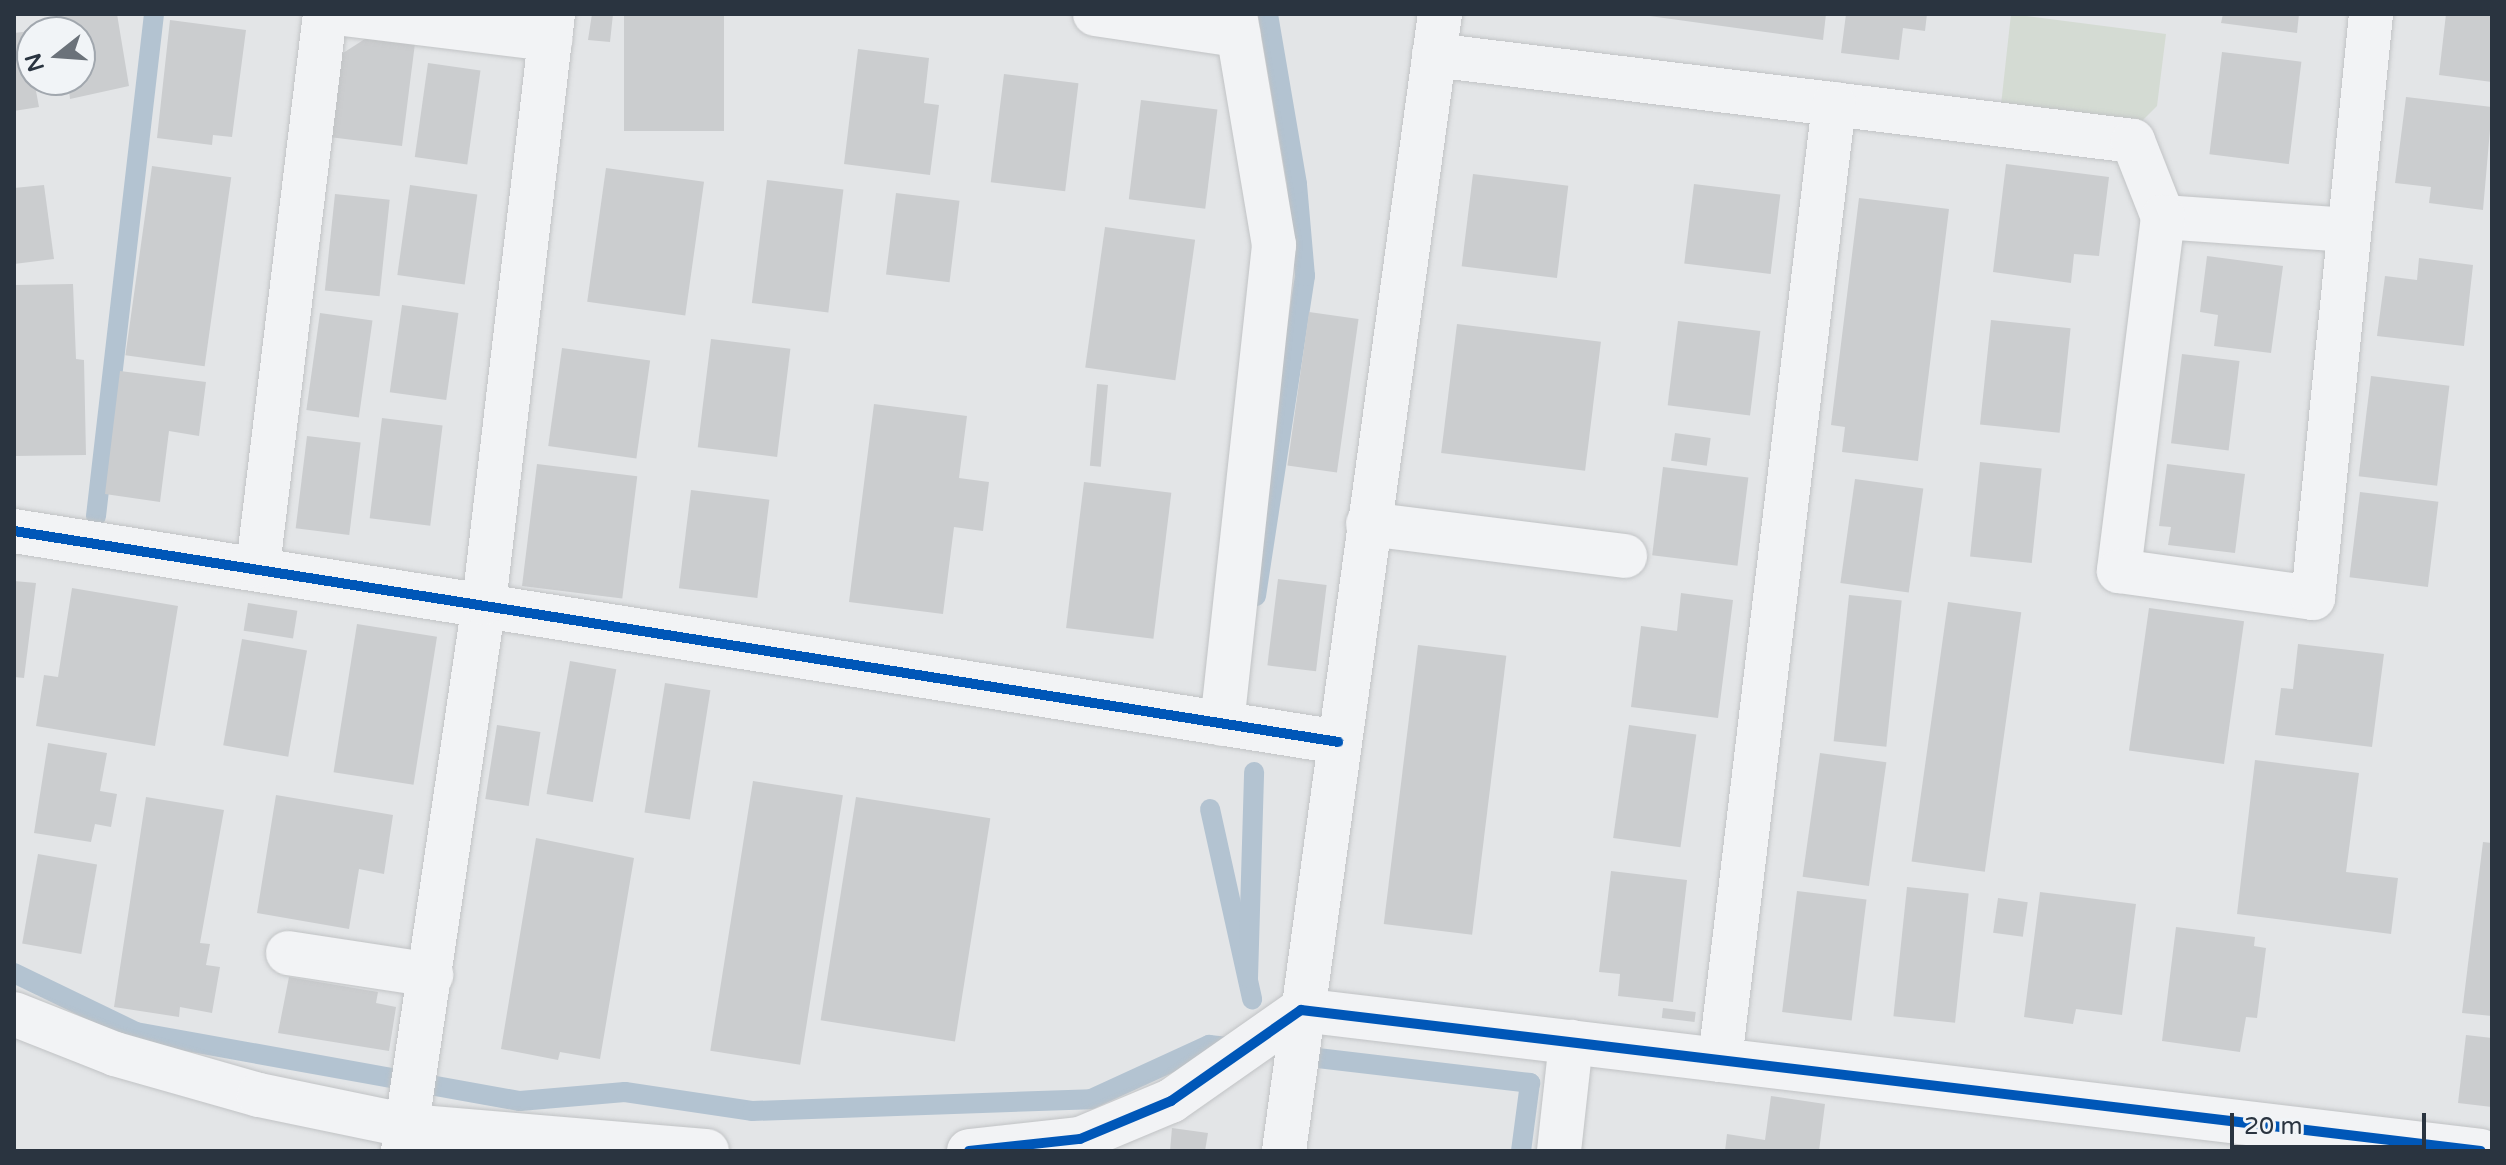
<!DOCTYPE html>
<style>
body{margin:0}
#map{position:relative;width:2506px;height:1165px;overflow:hidden;background:#e3e5e7;font-family:"Varela Round",sans-serif}
div>[style]{position:absolute}
[style*='--x']{left:calc(var(--x)*1px);top:calc(var(--y)*1px);width:calc(var(--w)*1px);rotate:calc(var(--a)*1deg)}
.green>*{inset:0;background:#d4dbd3}
.stream>*{height:20px;margin:-10px;padding:0 10px;transform-origin:10px;border-radius:10px;background:#b3c3d1}
.building>*{inset:0;background:#cbcdcf;transform-origin:0 0}
.roads{filter:drop-shadow(0 0 2px #c1c3c5) drop-shadow(0 0 2px #c1c3c5)}
.street>*{height:44px;margin:-22px;padding:0 22px;transform-origin:22px;border-radius:22px;background:#f2f3f5}
.cycleway>*{height:10px;margin:-5px;padding:0 5px;transform-origin:5px;border-radius:5px;background:#0057b8}
span{translate:-50% -50%;white-space:nowrap;text-align:center;line-height:1.15;-webkit-text-stroke:8px #f1f4f7;paint-order:stroke}
.frame{position:absolute;inset:0;border:16px solid #2a3440;pointer-events:none}
.north{position:absolute;left:16px;top:16px;width:80px;height:80px;box-sizing:border-box;background:#f1f4f7;border:2px solid #a1a7ae;border-radius:50%;rotate:253deg;font-size:22px;font-weight:700;line-height:32px;text-align:center;color:#2a3440}
.north::after{content:'';display:block;margin:auto;width:28px;height:36px;background:#6b727a;clip-path:polygon(50% 0,100% 100%,50% 72%,0 100%)}
.scale{position:absolute;left:2230px;top:1113px;width:196px;height:36px;box-sizing:border-box;border:4px solid #2a3440;border-top:0;padding-left:10px;font-size:24px;line-height:28px;white-space:nowrap;color:#2a3440;-webkit-text-stroke:6px #f1f4f7;paint-order:stroke}
</style>
<div id="map">
<div class="green">
<i style="clip-path:polygon(2011px 14px,2166px 34px,2157px 106px,2140px 123px,2001px 105px)"></i>
</div>
<div class="stream">
<i style="--x:96;--y:516;--w:505;--a:-83.41"></i>
<i style="--x:1256;--y:596;--w:324;--a:-81.3"></i>
<i style="--x:1305;--y:276;--w:92;--a:-95"></i>
<i style="--x:1297;--y:184;--w:172;--a:-99.7"></i>
<i style="--x:1210;--y:809;--w:195;--a:77.5"></i>
<i style="--x:14;--y:973;--w:136;--a:25.8"></i>
<i style="--x:136;--y:1032;--w:390;--a:10.2"></i>
<i style="--x:520;--y:1101;--w:105;--a:-4.9"></i>
<i style="--x:625;--y:1092;--w:128;--a:8.5"></i>
<i style="--x:752;--y:1111;--w:339;--a:-2"></i>
<i style="--x:1091;--y:1099;--w:130;--a:-24.6"></i>
<i style="--x:1209;--y:1045;--w:28;--a:6"></i>
<i style="--x:1248;--y:978;--w:206;--a:-88.3"></i>
<i style="--x:1292;--y:1055;--w:240;--a:6.7"></i>
<i style="--x:1530;--y:1083;--w:69;--a:97.5"></i>
</div>
<div class="building">
<i style="clip-path:polygon(59px 14px,117px 14px,129px 86px,70px 99px,68px 80px,80px 80px,80px 32px,61px 32px)"></i>
<i style="clip-path:polygon(592px 14px,613px 14px,610px 42px,588px 40px)"></i>
<i style="left:624px;top:14px;width:100px;height:117px"></i>
<i style="clip-path:polygon(1635px 14px,1826px 14px,1823px 40px)"></i>
<i style="clip-path:polygon(1846px 14px,1927px 14px,1925px 31px,1903px 28px,1899px 60px,1841px 53px)"></i>
<i style="clip-path:polygon(2223px 14px,2299px 14px,2297px 33px,2221px 23px)"></i>
<i style="clip-path:polygon(2446px 14px,2492px 14px,2492px 82px,2439px 75px)"></i>
<i style="clip-path:polygon(170px 20px,246px 30px,232px 137px,213px 135px,212px 145px,157px 138px)"></i>
<i style="clip-path:polygon(31px 31px,32px 80px,49px 80px,50px 89px,36px 91px,39px 107px,14px 111px,14px 33px)"></i>
<i style="clip-path:polygon(368px 37px,415px 43px,402px 146px,329px 137px,340px 55px)"></i>
<i style="clip-path:polygon(858px 49px,929px 58px,924px 103px,939px 105px,930px 175px,844px 164px)"></i>
<i style="left:2222px;top:52px;width:80px;height:103px;rotate:7deg"></i>
<i style="left:428px;top:63px;width:53px;height:95px;rotate:8deg"></i>
<i style="left:1004px;top:74px;width:75px;height:109px;rotate:7deg"></i>
<i style="clip-path:polygon(2406px 97px,2492px 107px,2483px 210px,2429px 203px,2431px 187px,2395px 183px)"></i>
<i style="left:1141px;top:100px;width:77px;height:100px;rotate:7deg"></i>
<i style="clip-path:polygon(2006px 164px,2109px 177px,2099px 256px,2074px 254px,2071px 283px,1993px 272px)"></i>
<i style="left:152px;top:166px;width:80px;height:191px;rotate:8deg"></i>
<i style="left:606px;top:168px;width:99px;height:135px;rotate:8deg"></i>
<i style="left:1473px;top:174px;width:96px;height:93px;rotate:7deg"></i>
<i style="left:767px;top:180px;width:77px;height:124px;rotate:7deg"></i>
<i style="left:1694px;top:184px;width:87px;height:80px;rotate:7deg"></i>
<i style="clip-path:polygon(44px 185px,54px 259px,14px 264px,14px 188px)"></i>
<i style="left:410px;top:185px;width:68px;height:91px;rotate:8deg"></i>
<i style="left:896px;top:193px;width:64px;height:82px;rotate:7deg"></i>
<i style="left:335px;top:194px;width:55px;height:97px;rotate:6deg"></i>
<i style="clip-path:polygon(1859px 198px,1949px 209px,1918px 461px,1842px 452px,1845px 427px,1831px 425px)"></i>
<i style="left:1105px;top:227px;width:91px;height:142px;rotate:8deg"></i>
<i style="clip-path:polygon(2207px 256px,2283px 266px,2271px 353px,2214px 346px,2218px 315px,2200px 312px)"></i>
<i style="clip-path:polygon(2419px 258px,2473px 265px,2464px 346px,2377px 336px,2385px 276px,2417px 280px)"></i>
<i style="clip-path:polygon(73px 284px,76px 359px,84px 360px,86px 455px,14px 456px,14px 285px)"></i>
<i style="left:402px;top:305px;width:57px;height:88px;rotate:8deg"></i>
<i style="left:1309px;top:312px;width:50px;height:155px;rotate:8deg"></i>
<i style="left:320px;top:313px;width:53px;height:98px;rotate:8deg"></i>
<i style="left:1991px;top:320px;width:80px;height:105px;rotate:6deg"></i>
<i style="left:1678px;top:321px;width:83px;height:85px;rotate:7deg"></i>
<i style="left:1457px;top:324px;width:145px;height:130px;rotate:7deg"></i>
<i style="left:711px;top:339px;width:80px;height:109px;rotate:7deg"></i>
<i style="left:562px;top:348px;width:89px;height:99px;rotate:8deg"></i>
<i style="left:2182px;top:354px;width:58px;height:90px;rotate:7deg"></i>
<i style="clip-path:polygon(120px 371px,206px 382px,199px 436px,169px 431px,160px 502px,105px 494px)"></i>
<i style="left:2371px;top:376px;width:79px;height:101px;rotate:7deg"></i>
<i style="left:1097px;top:384px;width:11px;height:82px;rotate:5deg"></i>
<i style="clip-path:polygon(874px 404px,967px 416px,959px 478px,989px 482px,983px 531px,954px 527px,943px 614px,849px 602px)"></i>
<i style="left:382px;top:418px;width:61px;height:101px;rotate:7deg"></i>
<i style="left:1675px;top:433px;width:36px;height:28px;rotate:8deg"></i>
<i style="left:307px;top:436px;width:54px;height:93px;rotate:7deg"></i>
<i style="left:1980px;top:462px;width:62px;height:95px;rotate:6deg"></i>
<i style="left:537px;top:464px;width:101px;height:123px;rotate:7deg"></i>
<i style="clip-path:polygon(2167px 464px,2245px 474px,2235px 553px,2168px 545px,2171px 527px,2159px 526px)"></i>
<i style="left:1663px;top:467px;width:86px;height:89px;rotate:7deg"></i>
<i style="left:1855px;top:479px;width:69px;height:105px;rotate:8deg"></i>
<i style="left:1084px;top:482px;width:88px;height:147px;rotate:7deg"></i>
<i style="left:691px;top:490px;width:79px;height:99px;rotate:7deg"></i>
<i style="left:2360px;top:492px;width:79px;height:86px;rotate:7deg"></i>
<i style="left:1278px;top:579px;width:49px;height:87px;rotate:7deg"></i>
<i style="clip-path:polygon(14px 581px,36px 583px,24px 678px,14px 677px)"></i>
<i style="clip-path:polygon(72px 588px,178px 606px,155px 746px,36px 726px,44px 675px,58px 677px)"></i>
<i style="clip-path:polygon(1681px 593px,1733px 600px,1718px 718px,1631px 707px,1641px 626px,1677px 631px)"></i>
<i style="left:1849px;top:595px;width:53px;height:147px;rotate:6deg"></i>
<i style="left:1948px;top:602px;width:74px;height:262px;rotate:8deg"></i>
<i style="left:248px;top:603px;width:50px;height:28px;rotate:9deg"></i>
<i style="left:2149px;top:608px;width:96px;height:144px;rotate:8deg"></i>
<i style="left:357px;top:624px;width:81px;height:150px;rotate:9deg"></i>
<i style="left:242px;top:639px;width:66px;height:108px;rotate:10deg"></i>
<i style="clip-path:polygon(2298px 644px,2384px 654px,2372px 747px,2275px 735px,2281px 688px,2293px 689px)"></i>
<i style="left:1418px;top:645px;width:89px;height:281px;rotate:7deg"></i>
<i style="left:570px;top:661px;width:47px;height:135px;rotate:10deg"></i>
<i style="left:665px;top:683px;width:46px;height:131px;rotate:9deg"></i>
<i style="left:497px;top:725px;width:44px;height:75px;rotate:9deg"></i>
<i style="left:1629px;top:725px;width:68px;height:114px;rotate:8deg"></i>
<i style="clip-path:polygon(48px 743px,107px 753px,100px 791px,117px 794px,111px 827px,95px 824px,91px 842px,34px 833px)"></i>
<i style="left:1820px;top:753px;width:67px;height:125px;rotate:8deg"></i>
<i style="clip-path:polygon(2255px 760px,2359px 773px,2346px 872px,2398px 878px,2391px 934px,2237px 914px)"></i>
<i style="left:753px;top:781px;width:91px;height:273px;rotate:9deg"></i>
<i style="clip-path:polygon(276px 795px,393px 815px,384px 874px,359px 869px,349px 929px,257px 913px)"></i>
<i style="clip-path:polygon(146px 797px,224px 810px,200px 943px,210px 944px,206px 965px,220px 967px,212px 1013px,180px 1007px,179px 1017px,114px 1007px)"></i>
<i style="left:856px;top:797px;width:136px;height:226px;rotate:9deg"></i>
<i style="clip-path:polygon(536px 838px,634px 858px,600px 1059px,560px 1052px,558px 1060px,501px 1049px)"></i>
<i style="clip-path:polygon(2483px 842px,2492px 843px,2492px 1016px,2462px 1013px)"></i>
<i style="left:38px;top:854px;width:60px;height:91px;rotate:10deg"></i>
<i style="clip-path:polygon(1611px 871px,1687px 880px,1673px 1002px,1618px 996px,1620px 974px,1599px 972px)"></i>
<i style="left:1907px;top:887px;width:62px;height:130px;rotate:6deg"></i>
<i style="left:1797px;top:891px;width:70px;height:122px;rotate:7deg"></i>
<i style="clip-path:polygon(2040px 892px,2136px 904px,2122px 1015px,2076px 1009px,2073px 1024px,2024px 1017px)"></i>
<i style="left:1998px;top:898px;width:30px;height:35px;rotate:8deg"></i>
<i style="clip-path:polygon(2176px 927px,2255px 937px,2254px 946px,2266px 948px,2257px 1018px,2246px 1017px,2240px 1052px,2162px 1041px)"></i>
<i style="clip-path:polygon(289px 977px,378px 992px,376px 1003px,396px 1007px,389px 1051px,278px 1033px)"></i>
<i style="left:1663px;top:1008px;width:33px;height:10px;rotate:7deg"></i>
<i style="clip-path:polygon(2466px 1035px,2492px 1038px,2492px 1107px,2458px 1103px)"></i>
<i style="clip-path:polygon(1771px 1096px,1825px 1104px,1819px 1151px,1725px 1151px,1727px 1134px,1765px 1140px)"></i>
<i style="clip-path:polygon(1172px 1128px,1208px 1133px,1205px 1151px,1170px 1151px)"></i>
</div>
<div class="roads">
<div class="street">
<i style="--x:345;--y:14;--w:207;--a:7"></i>
<i style="--x:1095;--y:14;--w:145;--a:8.4"></i>
<i style="--x:1434;--y:55;--w:704;--a:7.01"></i>
<i style="--x:2133;--y:141;--w:82;--a:68.5"></i>
<i style="--x:2348;--y:230;--w:185;--a:-176"></i>
<i style="--x:2163;--y:217;--w:357;--a:97.1"></i>
<i style="--x:2119;--y:571;--w:196;--a:7.9"></i>
<i style="--x:2313;--y:598;--w:587;--a:-84.33"></i>
<i style="--x:1368;--y:524;--w:259;--a:7.1"></i>
<i style="--x:14;--y:531;--w:1341;--a:9.05"></i>
<i style="--x:258;--y:566;--w:556;--a:-83.08"></i>
<i style="--x:1222;--y:724;--w:482;--a:-83.8"></i>
<i style="--x:1274;--y:245;--w:234;--a:-99.6"></i>
<i style="--x:288;--y:953;--w:145;--a:8.7"></i>
<i style="--x:14;--y:1014;--w:109;--a:21.6"></i>
<i style="--x:115;--y:1054;--w:150;--a:15.9"></i>
<i style="--x:259;--y:1095;--w:153;--a:11.7"></i>
<i style="--x:409;--y:1126;--w:299;--a:4.8"></i>
<i style="--x:1720;--y:1060;--w:963;--a:-83.2"></i>
<i style="--x:403;--y:1151;--w:554;--a:-81.59"></i>
<i style="--x:484;--y:603;--w:593;--a:-83.32"></i>
<i style="--x:969;--y:1151;--w:112;--a:-6.2"></i>
<i style="--x:1080;--y:1139;--w:99;--a:-22.7"></i>
<i style="--x:1171;--y:1101;--w:159;--a:-35"></i>
<i style="--x:1301;--y:1010;--w:1188;--a:6.81"></i>
<i style="--x:1284;--y:1151;--w:1148;--a:-82.19"></i>
<i style="--x:1559;--y:1151;--w:110;--a:-83.7"></i>
</div>
</div>
<div class="cycleway">
<i style="--x:14;--y:531;--w:1341;--a:9.05"></i>
<i style="--x:969;--y:1151;--w:112;--a:-6.2"></i>
<i style="--x:1080;--y:1139;--w:99;--a:-22.7"></i>
<i style="--x:1171;--y:1101;--w:159;--a:-35"></i>
<i style="--x:1301;--y:1010;--w:1188;--a:6.81"></i>
</div>
<div class="frame"></div>
<div class="north">N</div>
<div class="scale">20 m</div>
</div>
